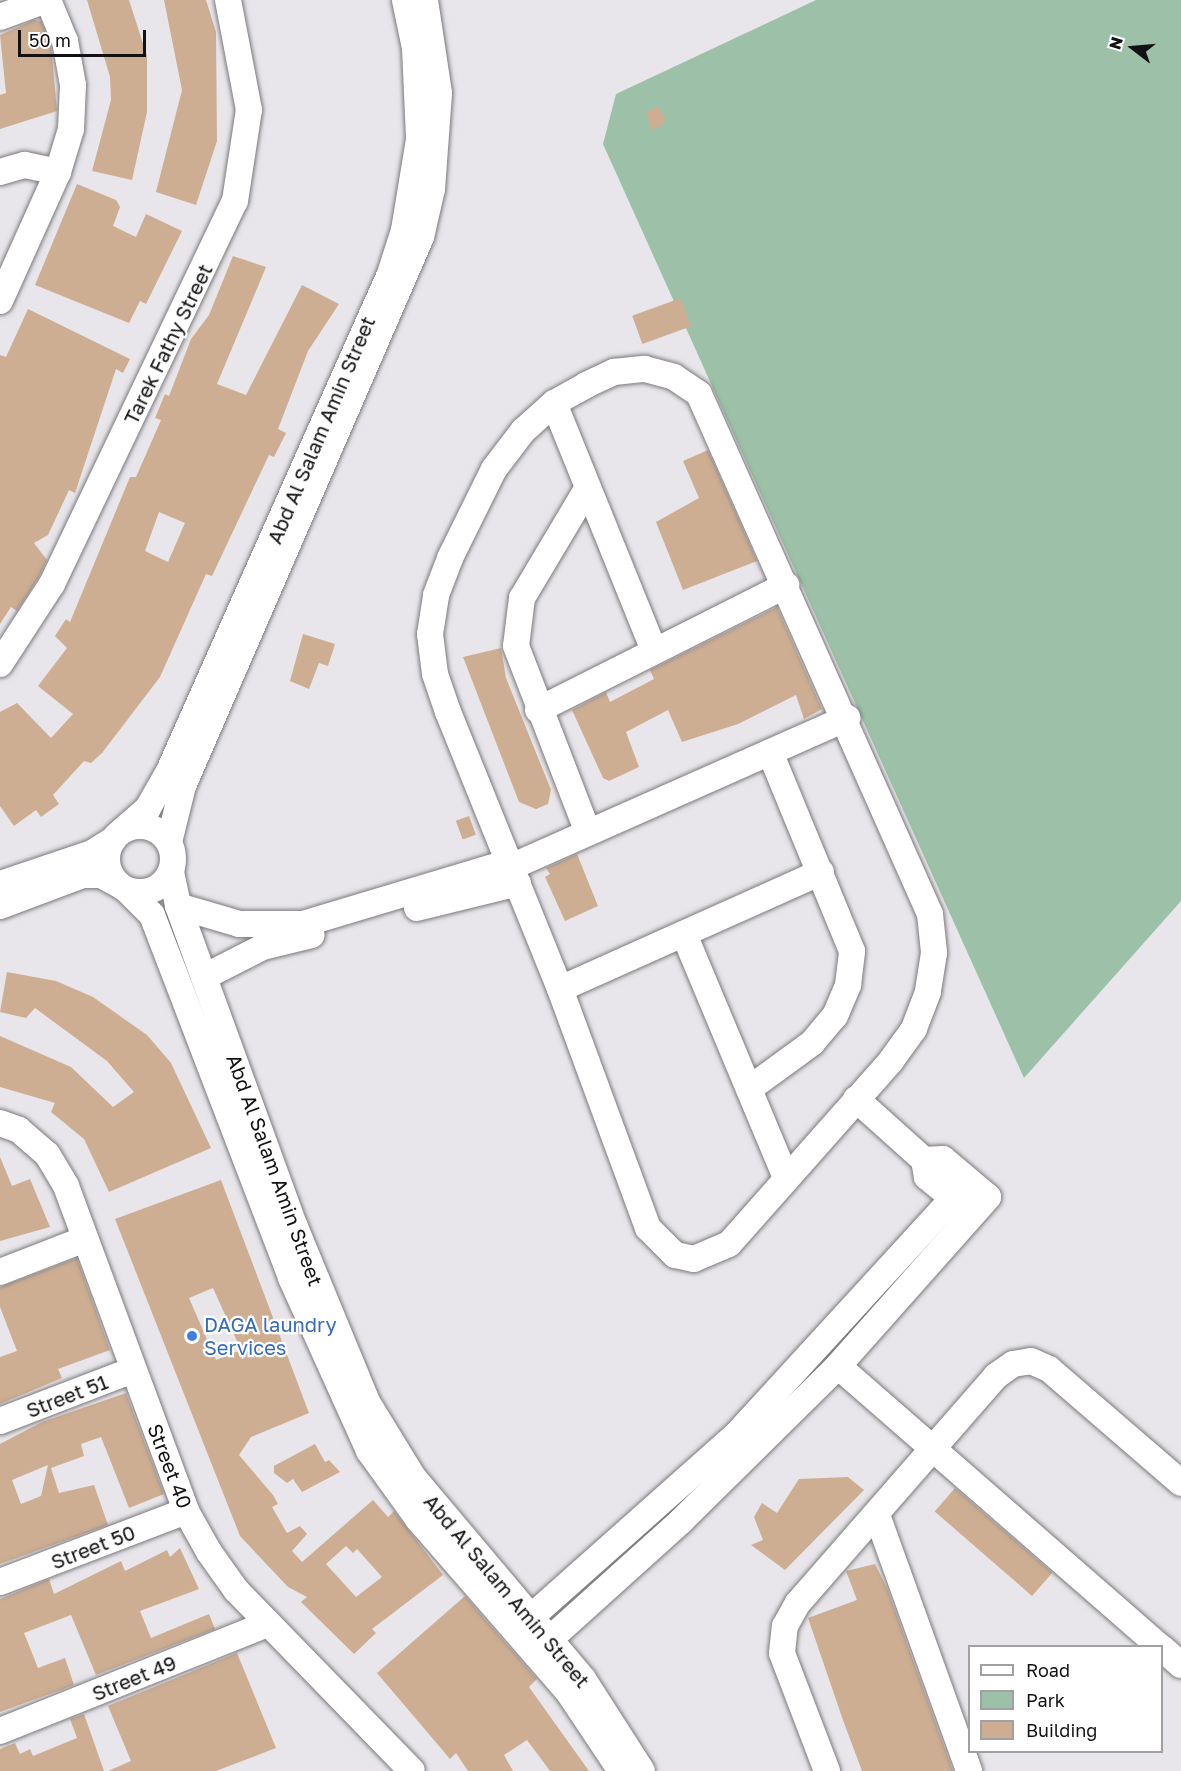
<!DOCTYPE html>
<style>
body{margin:0}
#map{position:relative;width:1181px;height:1771px;overflow:hidden;background:#e8e6ea;font-family:"Golos Text",sans-serif}
div>[style]{position:absolute}
[style*='--x']{left:calc(var(--x)*1px);top:calc(var(--y)*1px);width:calc(var(--w)*1px);rotate:calc(var(--a)*1deg)}
.green>*{inset:0;background:#9dc1a8}
.building>*{inset:0;background:#cdae93;transform-origin:0 0}
.roads{filter:drop-shadow(0 0 2px #7b797d) drop-shadow(0 0 2px #7b797d)}
.minor>*{height:26px;margin:-13px;padding:0 13px;transform-origin:13px;border-radius:13px;background:#fff}
.minor>.ring{margin:-13px;padding:0;box-sizing:content-box;background:none;border:26px solid #fff;border-radius:50%}
.dots>*{width:16px;height:16px;translate:-50% -50%;box-sizing:border-box;border:3px solid #fff;border-radius:50%}
span{translate:-50% -50%;white-space:nowrap;text-align:center;line-height:1.15;-webkit-text-stroke:4.5px #fff;paint-order:stroke}
.street-label{font-size:20px;color:#121213}
.shop-label{font-size:20px;color:#366cbe}
.left{translate:0 -50%;text-align:left}
.legend{position:absolute;left:968px;top:1645px;width:195px;height:108px;box-sizing:border-box;background:#fff;border:2px solid #a0a0a1;margin:0;padding:8px 10px;list-style:none;font-size:18px;color:#121213}
.legend li{display:flex;align-items:center;gap:12px;height:30px}
.legend b{width:30px;border:2px solid #a0a0a1}
.north{position:absolute;left:1103px;top:18px;width:60px;height:60px;-webkit-text-stroke:4px #fff;paint-order:stroke;rotate:286deg;font-size:16px;font-weight:700;line-height:24px;text-align:center;color:#121213}
.north::after{content:'';display:block;margin:auto;width:21px;height:27px;background:#121213;clip-path:polygon(50% 0,100% 100%,50% 72%,0 100%)}
.scale{position:absolute;left:18px;top:30px;width:128px;height:27px;box-sizing:border-box;border:3px solid #121213;border-top:0;padding-left:8px;font-size:18px;line-height:21px;white-space:nowrap;color:#121213;-webkit-text-stroke:4px #fff;paint-order:stroke}
</style>
<div id="map">
<div class="green">
<i style="clip-path:polygon(816px 0,1181px 0,1181px 901px,1024px 1078px,603px 144px,616px 94px)"></i>
</div>
<div class="building">
<i style="clip-path:polygon(87px 0,129px 0,147px 56px,147px 112px,132px 180px,92px 171px,111px 100px,110px 77px)"></i>
<i style="clip-path:polygon(164px 0,206px 0,216px 32px,217px 141px,196px 205px,156px 192px,182px 90px)"></i>
<i style="clip-path:polygon(34px 20px,41px 21px,51px 45px,57px 111px,0 129px,0 95px,6px 93px,0 35px)"></i>
<i style="clip-path:polygon(658px 106px,666px 121px,652px 131px,646px 113px)"></i>
<i style="clip-path:polygon(77px 184px,116px 200px,120px 207px,113px 226px,136px 237px,146px 214px,182px 231px,146px 304px,140px 301px,129px 323px,35px 285px)"></i>
<i style="clip-path:polygon(evenodd,233px 256px,266px 267px,217px 384px,246px 395px,302px 285px,339px 304px,308px 351px,278px 429px,286px 433px,274px 457px,269px 455px,212px 576px,206px 574px,160px 677px,102px 753px,91px 763px,84px 761px,53px 795px,59px 804px,41px 817px,36px 810px,14px 826px,0 806px,0 712px,17px 703px,51px 738px,73px 714px,38px 686px,67px 648px,55px 636px,66px 619px,70px 622px,130px 477px,136px 477px,161px 420px,155px 418px,165px 394px,169px 396px,191px 339px,209px 315px,233px 256px,159px 512px,185px 523px,168px 562px,145px 551px,159px 512px)"></i>
<i style="left:681px;top:298px;width:30px;height:52px;rotate:70deg"></i>
<i style="clip-path:polygon(28px 309px,130px 359px,123px 373px,116px 369px,75px 493px,69px 490px,48px 535px,34px 543px,47px 560px,39px 577px,17px 611px,11px 607px,0 624px,0 355px,6px 357px)"></i>
<i style="clip-path:polygon(708px 450px,757px 561px,683px 590px,656px 522px,699px 498px,683px 461px)"></i>
<i style="clip-path:polygon(777px 607px,822px 709px,804px 719px,796px 695px,738px 724px,682px 742px,668px 710px,626px 732px,639px 767px,609px 781px,603px 778px,572px 710px,606px 692px,610px 702px,654px 679px,650px 670px)"></i>
<i style="clip-path:polygon(303px 634px,335px 644px,328px 666px,319px 663px,309px 689px,290px 681px)"></i>
<i style="clip-path:polygon(501px 648px,506px 678px,551px 790px,548px 804px,536px 809px,519px 802px,463px 657px)"></i>
<i style="left:469px;top:816px;width:20px;height:14px;rotate:70deg"></i>
<i style="clip-path:polygon(577px 854px,598px 906px,565px 921px,545px 877px,550px 874px,546px 868px)"></i>
<i style="clip-path:polygon(7px 972px,56px 981px,93px 997px,147px 1035px,171px 1063px,211px 1148px,109px 1192px,84px 1139px,51px 1112px,55px 1103px,0 1087px,0 1036px,71px 1067px,113px 1107px,134px 1092px,107px 1061px,35px 1008px,26px 1018px,0 1012px)"></i>
<i style="clip-path:polygon(0 1157px,12px 1186px,30px 1179px,50px 1227px,0 1241px)"></i>
<i style="clip-path:polygon(evenodd,221px 1180px,309px 1413px,251px 1437px,239px 1455px,273px 1495px,278px 1504px,272px 1507px,287px 1533px,300px 1526px,307px 1534px,292px 1551px,302px 1562px,373px 1500px,388px 1517px,394px 1511px,443px 1575px,372px 1629px,376px 1633px,354px 1654px,301px 1602px,307px 1597px,288px 1587px,240px 1536px,115px 1219px,221px 1180px,213px 1288px,241px 1350px,216px 1360px,189px 1298px,213px 1288px,221px 1180px,346px 1546px,353px 1553px,357px 1549px,382px 1577px,356px 1597px,326px 1564px,346px 1546px)"></i>
<i style="clip-path:polygon(77px 1258px,110px 1350px,58px 1369px,62px 1378px,0 1404px,0 1357px,17px 1351px,0 1307px,0 1287px)"></i>
<i style="clip-path:polygon(evenodd,126px 1393px,164px 1494px,129px 1508px,101px 1437px,81px 1444px,84px 1456px,51px 1468px,59px 1493px,94px 1485px,108px 1525px,0 1564px,0 1444px,42px 1422px,126px 1393px,48px 1465px,41px 1496px,21px 1504px,12px 1480px,48px 1465px)"></i>
<i style="clip-path:polygon(315px 1444px,325px 1462px,329px 1460px,340px 1472px,302px 1492px,293px 1479px,287px 1483px,274px 1473px,274px 1466px)"></i>
<i style="clip-path:polygon(848px 1477px,864px 1490px,785px 1570px,751px 1545px,763px 1540px,754px 1517px,762px 1503px,777px 1513px,799px 1479px)"></i>
<i style="left:955px;top:1488px;width:129px;height:31px;rotate:41deg"></i>
<i style="clip-path:polygon(180px 1548px,199px 1589px,140px 1611px,151px 1638px,209px 1614px,215px 1629px,96px 1675px,71px 1615px,24px 1633px,38px 1668px,65px 1658px,74px 1685px,0 1712px,0 1599px,49px 1579px,54px 1594px,121px 1561px,125px 1571px,167px 1550px,170px 1557px)"></i>
<i style="clip-path:polygon(875px 1564px,887px 1588px,953px 1771px,862px 1771px,844px 1723px,808px 1618px,857px 1600px,846px 1571px)"></i>
<i style="clip-path:polygon(465px 1596px,537px 1679px,529px 1687px,589px 1771px,550px 1771px,527px 1740px,504px 1755px,513px 1771px,468px 1771px,456px 1753px,450px 1759px,377px 1673px)"></i>
<i style="clip-path:polygon(237px 1653px,276px 1748px,216px 1771px,108px 1771px,131px 1761px,108px 1706px)"></i>
<i style="clip-path:polygon(84px 1714px,104px 1771px,0 1771px,0 1749px,15px 1743px,20px 1754px,30px 1749px,33px 1756px,77px 1738px,70px 1719px)"></i>
</div>
<div class="roads">
<div class="minor">
<i style="--x:0;--y:17;--w:49;--a:-20.3"></i>
<i style="--x:0;--y:172;--w:26;--a:-16"></i>
<i style="--x:25;--y:165;--w:34;--a:12"></i>
<i style="--x:0;--y:301;--w:141;--a:-65.8"></i>
<i style="--x:58;--y:172;--w:45;--a:-73.2"></i>
<i style="--x:71;--y:129;--w:44;--a:-87.4"></i>
<i style="--x:73;--y:85;--w:45;--a:-100.3"></i>
<i style="--x:65;--y:41;--w:44;--a:-112.5"></i>
<i style="--x:645;--y:369;--w:30;--a:15"></i>
<i style="--x:674;--y:377;--w:30;--a:34"></i>
<i style="--x:699;--y:394;--w:569;--a:66.05"></i>
<i style="--x:930;--y:914;--w:39;--a:84"></i>
<i style="--x:934;--y:953;--w:39;--a:99"></i>
<i style="--x:928;--y:992;--w:40;--a:111"></i>
<i style="--x:914;--y:1029;--w:39;--a:126"></i>
<i style="--x:891;--y:1061;--w:244;--a:131.5"></i>
<i style="--x:729;--y:1244;--w:38;--a:157"></i>
<i style="--x:694;--y:1259;--w:19;--a:-168"></i>
<i style="--x:675;--y:1255;--w:38;--a:-135"></i>
<i style="--x:648;--y:1228;--w:255;--a:-110.2"></i>
<i style="--x:560;--y:989;--w:299;--a:-112"></i>
<i style="--x:448;--y:712;--w:40;--a:-108.9"></i>
<i style="--x:435;--y:674;--w:40;--a:-97.1"></i>
<i style="--x:430;--y:634;--w:39;--a:-81"></i>
<i style="--x:436;--y:595;--w:40;--a:-69"></i>
<i style="--x:450;--y:558;--w:99;--a:-63.7"></i>
<i style="--x:494;--y:469;--w:48;--a:-52.7"></i>
<i style="--x:523;--y:431;--w:42;--a:-42.1"></i>
<i style="--x:554;--y:403;--w:37;--a:-29"></i>
<i style="--x:586;--y:385;--w:31;--a:-25"></i>
<i style="--x:614;--y:372;--w:31;--a:-6"></i>
<i style="--x:554;--y:403;--w:267;--a:68"></i>
<i style="--x:587;--y:489;--w:127;--a:120.8"></i>
<i style="--x:522;--y:598;--w:48;--a:97.1"></i>
<i style="--x:516;--y:646;--w:200;--a:68.9"></i>
<i style="--x:0;--y:664;--w:95;--a:-57"></i>
<i style="--x:52;--y:584;--w:424;--a:-64.5"></i>
<i style="--x:235;--y:201;--w:92;--a:-81.3"></i>
<i style="--x:249;--y:110;--w:112;--a:-100.8"></i>
<i style="--x:538;--y:710;--w:278;--a:-26.7"></i>
<i class="ring" style="left:107px;top:826px;width:40px;height:40px"></i>
<i style="--x:123;--y:830;--w:33;--a:-41"></i>
<i style="--x:148;--y:808;--w:43;--a:-60.4"></i>
<i style="--x:169;--y:771;--w:544;--a:-66.03"></i>
<i style="--x:390;--y:274;--w:46;--a:-72.3"></i>
<i style="--x:404;--y:230;--w:92;--a:-80.6"></i>
<i style="--x:419;--y:139;--w:91;--a:-92.5"></i>
<i style="--x:415;--y:48;--w:49;--a:-101.8"></i>
<i style="--x:169;--y:842;--w:58;--a:-76"></i>
<i style="--x:183;--y:786;--w:598;--a:-66.56"></i>
<i style="--x:421;--y:237;--w:49;--a:-77.1"></i>
<i style="--x:432;--y:189;--w:96;--a:-85.8"></i>
<i style="--x:439;--y:93;--w:94;--a:-98.6"></i>
<i style="--x:511;--y:867;--w:368;--a:-23.9"></i>
<i style="--x:171;--y:872;--w:35;--a:78"></i>
<i style="--x:178;--y:906;--w:342;--a:70"></i>
<i style="--x:295;--y:1227;--w:189;--a:67.6"></i>
<i style="--x:367;--y:1402;--w:88;--a:58.5"></i>
<i style="--x:413;--y:1477;--w:264;--a:49.9"></i>
<i style="--x:583;--y:1679;--w:109;--a:57.3"></i>
<i style="--x:0;--y:884;--w:97;--a:-18.6"></i>
<i style="--x:92;--y:853;--w:25;--a:-32"></i>
<i style="--x:127;--y:890;--w:35;--a:45"></i>
<i style="--x:152;--y:915;--w:389;--a:69"></i>
<i style="--x:291;--y:1278;--w:190;--a:65.7"></i>
<i style="--x:369;--y:1451;--w:84;--a:54.2"></i>
<i style="--x:418;--y:1519;--w:230;--a:49"></i>
<i style="--x:569;--y:1693;--w:94;--a:56.3"></i>
<i style="--x:0;--y:906;--w:89;--a:-20.5"></i>
<i style="--x:83;--y:875;--w:18;--a:0"></i>
<i style="--x:101;--y:875;--w:19;--a:28"></i>
<i style="--x:178;--y:906;--w:64;--a:16.4"></i>
<i style="--x:239;--y:924;--w:64;--a:0"></i>
<i style="--x:303;--y:924;--w:216;--a:-16.7"></i>
<i style="--x:417;--y:908;--w:104;--a:-13.9"></i>
<i style="--x:684;--y:934;--w:264;--a:67.3"></i>
<i style="--x:204;--y:977;--w:66;--a:-27"></i>
<i style="--x:263;--y:947;--w:50;--a:-13.8"></i>
<i style="--x:560;--y:989;--w:286;--a:-24.1"></i>
<i style="--x:749;--y:1089;--w:78;--a:-36.1"></i>
<i style="--x:812;--y:1043;--w:35;--a:-50"></i>
<i style="--x:835;--y:1016;--w:34;--a:-67"></i>
<i style="--x:848;--y:985;--w:34;--a:-83"></i>
<i style="--x:852;--y:951;--w:215;--a:-112.4"></i>
<i style="--x:856;--y:1099;--w:91;--a:41.9"></i>
<i style="--x:0;--y:1123;--w:20;--a:20"></i>
<i style="--x:19;--y:1130;--w:37;--a:41"></i>
<i style="--x:47;--y:1154;--w:37;--a:59"></i>
<i style="--x:66;--y:1186;--w:346;--a:69.7"></i>
<i style="--x:186;--y:1511;--w:47;--a:60.7"></i>
<i style="--x:209;--y:1552;--w:47;--a:54.6"></i>
<i style="--x:236;--y:1590;--w:252;--a:45.8"></i>
<i style="--x:924;--y:1160;--w:17;--a:80"></i>
<i style="--x:927;--y:1177;--w:50;--a:39.4"></i>
<i style="--x:0;--y:1272;--w:91;--a:-21.2"></i>
<i style="--x:838;--y:1366;--w:426;--a:41.1"></i>
<i style="--x:0;--y:1421;--w:142;--a:-21"></i>
<i style="--x:877;--y:1515;--w:272;--a:70.2"></i>
<i style="--x:0;--y:1582;--w:199;--a:-20.9"></i>
<i style="--x:530;--y:1618;--w:277;--a:-41.6"></i>
<i style="--x:737;--y:1434;--w:343;--a:-47.5"></i>
<i style="--x:549;--y:1640;--w:178;--a:-42"></i>
<i style="--x:681;--y:1521;--w:221;--a:-44.6"></i>
<i style="--x:838;--y:1366;--w:226;--a:-48.4"></i>
<i style="--x:988;--y:1197;--w:59;--a:-139.8"></i>
<i style="--x:943;--y:1159;--w:19;--a:177"></i>
<i style="--x:1162;--y:1648;--w:25;--a:42"></i>
<i style="--x:0;--y:1731;--w:289;--a:-21.8"></i>
<i style="--x:827;--y:1771;--w:126;--a:-110.9"></i>
<i style="--x:782;--y:1653;--w:27;--a:-84"></i>
<i style="--x:785;--y:1626;--w:26;--a:-61"></i>
<i style="--x:798;--y:1603;--w:301;--a:-48.9"></i>
<i style="--x:996;--y:1376;--w:21;--a:-35"></i>
<i style="--x:1013;--y:1364;--w:18;--a:-9"></i>
<i style="--x:1031;--y:1361;--w:20;--a:24"></i>
<i style="--x:1049;--y:1369;--w:174;--a:40.8"></i>
</div>
</div>
<div class="dots">
<i style="left:192px;top:1336px;background:#3f7fe0"></i>
</div>
<div class="street-label">
<span style="left:168px;top:344px;rotate:-64deg">Tarek Fathy Street</span>
<span style="left:321px;top:430px;rotate:-67deg">Abd Al Salam Amin Street</span>
<span style="left:275px;top:1170px;rotate:70deg">Abd Al Salam Amin Street</span>
<span style="left:67px;top:1396px;rotate:-21deg">Street 51</span>
<span style="left:170px;top:1466px;rotate:69deg">Street 40</span>
<span style="left:93px;top:1547px;rotate:-21deg">Street 50</span>
<span style="left:507px;top:1591px;rotate:50deg">Abd Al Salam Amin Street</span>
<span style="left:134px;top:1678px;rotate:-22deg">Street 49</span>
</div>
<div class="shop-label">
<span class="left" style="left:204px;top:1336px">DAGA laundry<br>Services</span>
</div>
<ul class="legend">
<li><b style="height:8px;background:#fff"></b>Road</li>
<li><b style="height:16px;background:#9dc1a8"></b>Park</li>
<li><b style="height:16px;background:#cdae93"></b>Building</li>
</ul>
<div class="north">N</div>
<div class="scale">50 m</div>
</div>
